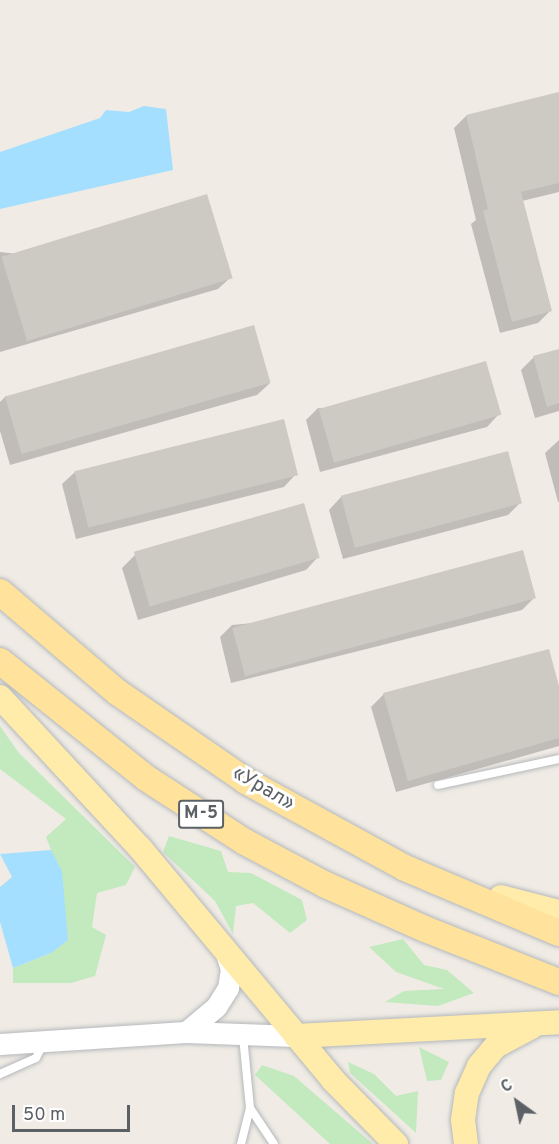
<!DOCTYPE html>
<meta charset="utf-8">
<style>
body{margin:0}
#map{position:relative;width:559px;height:1144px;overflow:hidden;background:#f0ece5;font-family:Overpass,sans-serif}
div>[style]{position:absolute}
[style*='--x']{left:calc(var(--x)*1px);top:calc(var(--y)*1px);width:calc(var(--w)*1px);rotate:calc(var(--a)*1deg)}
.green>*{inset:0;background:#c3e9bf}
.water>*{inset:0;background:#a5dfff}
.shadow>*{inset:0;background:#0003}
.building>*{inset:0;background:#cdc9c3;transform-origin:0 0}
.roads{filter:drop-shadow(0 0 2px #b5b8bc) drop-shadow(0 0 2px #b5b8bc)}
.service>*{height:8px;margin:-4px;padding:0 4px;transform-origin:4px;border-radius:4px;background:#fff}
.secondary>*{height:21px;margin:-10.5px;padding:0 10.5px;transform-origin:10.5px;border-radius:10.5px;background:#fff}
.primary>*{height:24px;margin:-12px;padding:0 12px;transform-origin:12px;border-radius:12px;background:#ffebaa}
.trunk>*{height:26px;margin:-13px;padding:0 13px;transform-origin:13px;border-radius:13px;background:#ffe29b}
span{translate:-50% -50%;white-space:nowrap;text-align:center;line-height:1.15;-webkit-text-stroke:6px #fff;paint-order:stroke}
.shield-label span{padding:2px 4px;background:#fff;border:2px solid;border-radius:4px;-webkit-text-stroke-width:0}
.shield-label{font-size:18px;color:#5c6166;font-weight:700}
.street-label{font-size:20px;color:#5c6166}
.north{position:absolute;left:487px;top:1072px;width:60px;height:60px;-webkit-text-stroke:4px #fff;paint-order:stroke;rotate:327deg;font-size:16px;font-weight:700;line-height:24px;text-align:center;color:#5c6166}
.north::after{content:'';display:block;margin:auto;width:21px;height:27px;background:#5c6166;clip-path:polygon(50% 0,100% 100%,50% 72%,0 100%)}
.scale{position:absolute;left:12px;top:1105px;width:118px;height:27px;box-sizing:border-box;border:3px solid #5c6166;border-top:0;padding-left:8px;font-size:18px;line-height:21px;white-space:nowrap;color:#5c6166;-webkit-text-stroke:4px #fff;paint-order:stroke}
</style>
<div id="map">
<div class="green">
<i style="clip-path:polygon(0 726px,19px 753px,135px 867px,126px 885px,97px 893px,92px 927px,106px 935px,95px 976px,71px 983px,13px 983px,13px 968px,51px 953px,51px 850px,46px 837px,66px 819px,0 769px)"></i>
<i style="clip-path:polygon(169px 836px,221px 851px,228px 872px,251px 873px,302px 900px,307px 920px,290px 933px,253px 903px,236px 906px,233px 934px,215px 901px,163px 852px)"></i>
<i style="clip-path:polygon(403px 939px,424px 965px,447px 970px,474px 993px,438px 1006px,385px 1002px,404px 991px,444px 989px,396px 972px,369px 947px)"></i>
<i style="clip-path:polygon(419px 1047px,449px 1062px,441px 1080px,427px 1081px)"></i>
<i style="clip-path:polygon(348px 1062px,374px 1074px,396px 1096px,418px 1091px,416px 1133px,350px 1073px)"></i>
<i style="clip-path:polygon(262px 1065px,294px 1076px,373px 1144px,330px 1144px,255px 1075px)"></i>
</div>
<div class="water">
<i style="clip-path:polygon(144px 106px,166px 109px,173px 170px,0 209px,0 152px,100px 118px,106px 110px,129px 112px)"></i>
<i style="clip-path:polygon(51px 850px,62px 871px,68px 940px,51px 953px,13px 968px,0 922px,0 887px,12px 877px,0 854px)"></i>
</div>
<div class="shadow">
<i style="clip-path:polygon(559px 94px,559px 192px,522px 201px,551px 310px,538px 323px,500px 333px,471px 224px,476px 220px,454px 128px,466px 116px)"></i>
<i style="clip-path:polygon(0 252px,231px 277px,218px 289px,0 352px)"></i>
<i style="clip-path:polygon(559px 351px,559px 411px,535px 418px,521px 370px,533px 358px)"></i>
<i style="clip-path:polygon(270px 383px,257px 395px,10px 465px,0 431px,0 402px,6px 396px)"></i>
<i style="clip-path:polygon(318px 408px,499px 414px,487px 427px,320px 472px,306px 420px)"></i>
<i style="clip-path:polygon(559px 440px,559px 502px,558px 502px,545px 453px)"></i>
<i style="clip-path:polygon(75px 472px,296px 474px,284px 487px,76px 539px,62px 484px)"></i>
<i style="clip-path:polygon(341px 497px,520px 503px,508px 515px,343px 559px,329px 510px)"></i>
<i style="clip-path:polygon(135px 555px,318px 557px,306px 570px,138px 620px,122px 568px)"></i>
<i style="clip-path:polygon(534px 598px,522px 610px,231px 683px,220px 637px,232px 625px)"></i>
<i style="clip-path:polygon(559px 691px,559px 746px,396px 792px,371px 707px,384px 694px)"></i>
</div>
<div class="building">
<i style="clip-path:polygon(559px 92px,559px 183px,521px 192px,552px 311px,512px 322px,483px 211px,488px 209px,466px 115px)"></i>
<i style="left:207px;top:194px;width:88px;height:215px;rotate:73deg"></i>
<i style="left:254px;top:325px;width:60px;height:259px;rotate:74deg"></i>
<i style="clip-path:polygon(559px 349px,559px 403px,547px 407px,533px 356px)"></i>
<i style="left:486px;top:361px;width:56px;height:174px;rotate:74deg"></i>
<i style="left:284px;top:419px;width:58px;height:216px;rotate:76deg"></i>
<i style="left:508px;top:451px;width:54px;height:173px;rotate:75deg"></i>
<i style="left:304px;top:503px;width:57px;height:177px;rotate:74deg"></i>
<i style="left:523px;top:550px;width:50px;height:301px;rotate:75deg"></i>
<i style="clip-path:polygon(549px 649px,559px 686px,559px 738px,408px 781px,383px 693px)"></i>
</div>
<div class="roads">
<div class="service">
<i style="--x:438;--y:785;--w:124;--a:-12.1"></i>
<i style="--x:0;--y:1074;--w:39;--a:-24"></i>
<i style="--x:36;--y:1058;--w:16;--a:-63"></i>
<i style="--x:250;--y:1108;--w:43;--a:56.3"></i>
<i style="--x:241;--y:1144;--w:37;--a:-76"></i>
<i style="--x:250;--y:1108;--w:72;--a:-95.6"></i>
</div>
<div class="secondary">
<i style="--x:186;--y:1032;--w:39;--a:-40"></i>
<i style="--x:216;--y:1007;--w:22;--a:-58"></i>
<i style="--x:228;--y:988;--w:19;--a:-81"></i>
<i style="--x:231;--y:969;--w:20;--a:-108"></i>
<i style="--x:0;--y:1044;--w:186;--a:-3.7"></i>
<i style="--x:186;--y:1032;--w:110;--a:2.1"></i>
</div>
<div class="primary">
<i style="--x:0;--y:697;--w:206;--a:47.2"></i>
<i style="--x:140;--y:848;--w:302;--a:50.2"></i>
<i style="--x:333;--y:1080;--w:90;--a:45.5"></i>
<i style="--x:501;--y:897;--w:60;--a:14.5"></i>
<i style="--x:296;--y:1036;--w:263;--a:-3"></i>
<i style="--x:466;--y:1144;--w:24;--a:-97"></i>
<i style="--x:463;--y:1120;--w:27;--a:-82"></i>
<i style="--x:467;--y:1093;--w:30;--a:-66"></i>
<i style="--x:479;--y:1066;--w:26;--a:-50"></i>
<i style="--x:496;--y:1046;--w:40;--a:-28"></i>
</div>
<div class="trunk">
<i style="--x:0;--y:592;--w:154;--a:40.5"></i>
<i style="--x:117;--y:692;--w:157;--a:34.6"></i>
<i style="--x:246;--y:781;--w:181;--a:28.7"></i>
<i style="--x:405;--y:868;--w:167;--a:22.9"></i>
<i style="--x:0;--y:661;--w:187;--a:38.7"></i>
<i style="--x:146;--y:778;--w:118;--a:32.9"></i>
<i style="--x:245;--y:842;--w:92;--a:28"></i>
<i style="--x:326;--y:885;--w:108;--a:24"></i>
<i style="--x:425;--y:929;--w:144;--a:21.6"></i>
</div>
</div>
<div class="shield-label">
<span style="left:201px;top:814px">М-5</span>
</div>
<div class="street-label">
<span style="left:263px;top:789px;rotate:30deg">«Урал»</span>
</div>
<div class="north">С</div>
<div class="scale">50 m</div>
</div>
